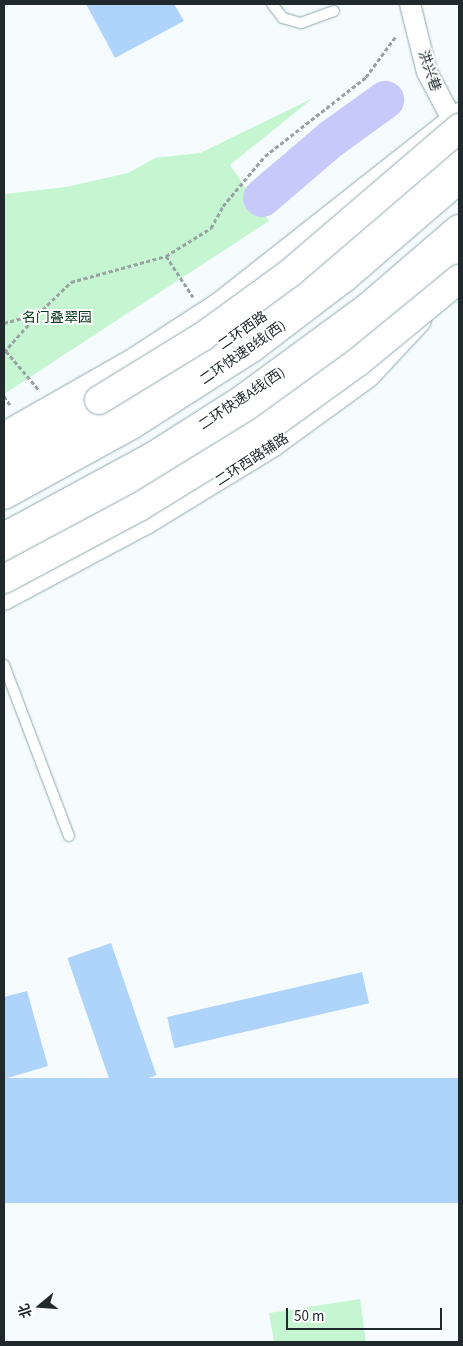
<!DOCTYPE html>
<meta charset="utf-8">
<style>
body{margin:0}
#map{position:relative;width:463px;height:1346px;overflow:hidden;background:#f6fcfd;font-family:"Source Sans 3","Noto Sans SC",sans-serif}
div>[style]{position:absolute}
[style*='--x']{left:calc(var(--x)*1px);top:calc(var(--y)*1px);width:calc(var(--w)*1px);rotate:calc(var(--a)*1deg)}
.green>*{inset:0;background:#c6f6d1}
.river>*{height:38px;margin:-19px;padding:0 19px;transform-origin:19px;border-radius:19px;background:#c8c9fb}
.building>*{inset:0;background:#afd4fc;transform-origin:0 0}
.path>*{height:3px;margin-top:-1.5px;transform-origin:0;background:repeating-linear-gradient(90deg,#9aa2a4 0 4px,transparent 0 6.5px)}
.roads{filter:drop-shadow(0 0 1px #8fa8b0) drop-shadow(0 0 1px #8fa8b0)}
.service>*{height:10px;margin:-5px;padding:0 5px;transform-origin:5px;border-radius:5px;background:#fff}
.minor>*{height:20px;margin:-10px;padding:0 10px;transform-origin:10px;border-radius:10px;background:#fff}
.primary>*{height:28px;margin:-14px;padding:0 14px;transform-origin:14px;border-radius:14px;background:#fff}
.trunk>*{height:28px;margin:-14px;padding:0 14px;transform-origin:14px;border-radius:14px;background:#fff}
.bridges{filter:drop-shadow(0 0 1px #8fa8b0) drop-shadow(0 0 1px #8fa8b0)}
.trunk-bridge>*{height:28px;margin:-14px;padding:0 14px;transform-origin:14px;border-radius:14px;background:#fff}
span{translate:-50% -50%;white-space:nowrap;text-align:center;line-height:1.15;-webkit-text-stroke:4px #fff;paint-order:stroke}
.street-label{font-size:14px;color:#202a2d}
.park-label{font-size:14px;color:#09371b}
.frame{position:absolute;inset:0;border:5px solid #202a2d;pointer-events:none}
.north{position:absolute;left:15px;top:1281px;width:50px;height:50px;-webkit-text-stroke:4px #fff;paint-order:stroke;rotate:252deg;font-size:14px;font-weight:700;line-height:20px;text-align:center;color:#202a2d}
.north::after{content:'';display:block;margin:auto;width:18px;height:22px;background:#202a2d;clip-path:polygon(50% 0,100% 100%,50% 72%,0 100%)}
.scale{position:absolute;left:286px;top:1308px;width:156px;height:22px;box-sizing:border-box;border:2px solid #202a2d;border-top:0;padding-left:6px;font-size:15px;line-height:18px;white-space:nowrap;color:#202a2d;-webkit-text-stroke:4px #fff;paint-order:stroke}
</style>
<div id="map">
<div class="green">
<i style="clip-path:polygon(313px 98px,230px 165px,269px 221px,4px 394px,4px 194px,66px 187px,128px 173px,155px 158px,200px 153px)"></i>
<i style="clip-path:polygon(360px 1299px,366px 1342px,274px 1342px,269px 1313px)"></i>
</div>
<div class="river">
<i style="--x:262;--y:198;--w:91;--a:-40.5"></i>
<i style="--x:331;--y:139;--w:67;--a:-35.8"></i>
</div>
<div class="building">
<i style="clip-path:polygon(86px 4px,174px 4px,184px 21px,115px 58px)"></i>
<i style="left:111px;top:943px;width:140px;height:46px;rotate:71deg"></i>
<i style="left:362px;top:972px;width:32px;height:200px;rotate:77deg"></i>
<i style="clip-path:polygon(27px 991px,48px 1066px,4px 1079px,4px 997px)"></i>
<i style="left:459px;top:1078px;width:125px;height:464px;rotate:90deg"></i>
</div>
<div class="path">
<i style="--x:166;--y:256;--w:49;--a:56.6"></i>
<i style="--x:4;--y:323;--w:35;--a:-15"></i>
<i style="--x:38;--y:314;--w:46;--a:-44.1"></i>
<i style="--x:71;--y:282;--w:98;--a:-15.3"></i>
<i style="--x:166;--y:256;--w:53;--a:-31.9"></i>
<i style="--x:211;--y:228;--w:25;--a:-61"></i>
<i style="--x:223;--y:206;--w:65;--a:-50"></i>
<i style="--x:265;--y:156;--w:128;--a:-38"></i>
<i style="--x:366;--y:77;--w:51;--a:-53.8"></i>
<i style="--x:6;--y:351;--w:51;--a:49.8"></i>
<i style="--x:4;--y:352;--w:50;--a:-48.3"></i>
<i style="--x:4;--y:396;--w:11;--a:56"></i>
</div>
<div class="roads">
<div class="service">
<i style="--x:272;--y:4;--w:18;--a:52"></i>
<i style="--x:283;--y:18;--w:19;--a:16"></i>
<i style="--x:301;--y:23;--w:35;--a:-20"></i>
<i style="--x:4;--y:665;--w:183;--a:69.2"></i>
</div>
<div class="minor">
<i style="--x:410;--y:4;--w:70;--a:76"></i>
<i style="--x:427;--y:72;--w:64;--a:62.2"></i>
<i style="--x:4;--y:432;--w:150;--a:-29.6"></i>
<i style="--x:134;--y:358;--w:103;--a:-33.1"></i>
<i style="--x:220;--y:302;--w:305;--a:-38.3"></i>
<i style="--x:4;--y:600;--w:163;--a:-28.1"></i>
<i style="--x:148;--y:523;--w:148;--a:-31.4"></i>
<i style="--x:274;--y:446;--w:117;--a:-36"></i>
<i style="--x:369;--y:377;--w:76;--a:-47.1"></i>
</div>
<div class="primary">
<i style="--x:4;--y:474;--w:137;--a:-28.8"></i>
<i style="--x:124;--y:408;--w:140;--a:-33"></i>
<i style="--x:241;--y:332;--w:114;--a:-36.8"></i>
<i style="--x:332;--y:264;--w:168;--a:-40.9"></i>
<i style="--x:4;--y:558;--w:143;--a:-28"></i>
<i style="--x:130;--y:491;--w:145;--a:-31.7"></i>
<i style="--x:253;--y:415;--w:116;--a:-35.9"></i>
<i style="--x:347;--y:347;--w:146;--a:-39.7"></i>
</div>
<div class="trunk">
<i style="--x:4;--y:453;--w:109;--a:-29.2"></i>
<i style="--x:4;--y:495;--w:147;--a:-28.8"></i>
<i style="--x:133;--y:424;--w:141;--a:-32.6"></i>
<i style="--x:252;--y:348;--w:116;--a:-37.3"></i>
<i style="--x:344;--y:278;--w:152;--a:-40.7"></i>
<i style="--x:4;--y:537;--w:168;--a:-28.4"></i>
<i style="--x:152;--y:457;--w:108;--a:-32.5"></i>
<i style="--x:243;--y:399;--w:154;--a:-36.3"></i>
<i style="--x:367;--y:308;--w:121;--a:-40.7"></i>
</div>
</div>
<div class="bridges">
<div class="trunk-bridge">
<i style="--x:99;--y:400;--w:121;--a:-31.5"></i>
<i style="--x:202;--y:337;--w:109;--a:-36"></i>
<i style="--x:290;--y:273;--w:223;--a:-40.6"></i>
<i style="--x:4;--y:579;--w:153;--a:-28.1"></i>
<i style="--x:139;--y:507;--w:147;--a:-31.6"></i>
<i style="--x:264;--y:430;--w:116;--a:-35.9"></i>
<i style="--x:358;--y:362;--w:131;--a:-39.4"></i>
</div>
</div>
<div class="street-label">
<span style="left:429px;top:71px;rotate:71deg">洪兴巷</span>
<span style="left:243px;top:331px;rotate:-35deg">二环西路</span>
<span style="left:243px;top:353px;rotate:-35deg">二环快速B线(西)</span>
<span style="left:242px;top:399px;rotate:-34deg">二环快速A线(西)</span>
<span style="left:252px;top:460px;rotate:-33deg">二环西路辅路</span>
</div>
<div class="park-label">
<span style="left:57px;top:318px">名门叠翠园</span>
</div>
<div class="frame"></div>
<div class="north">北</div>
<div class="scale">50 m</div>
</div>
